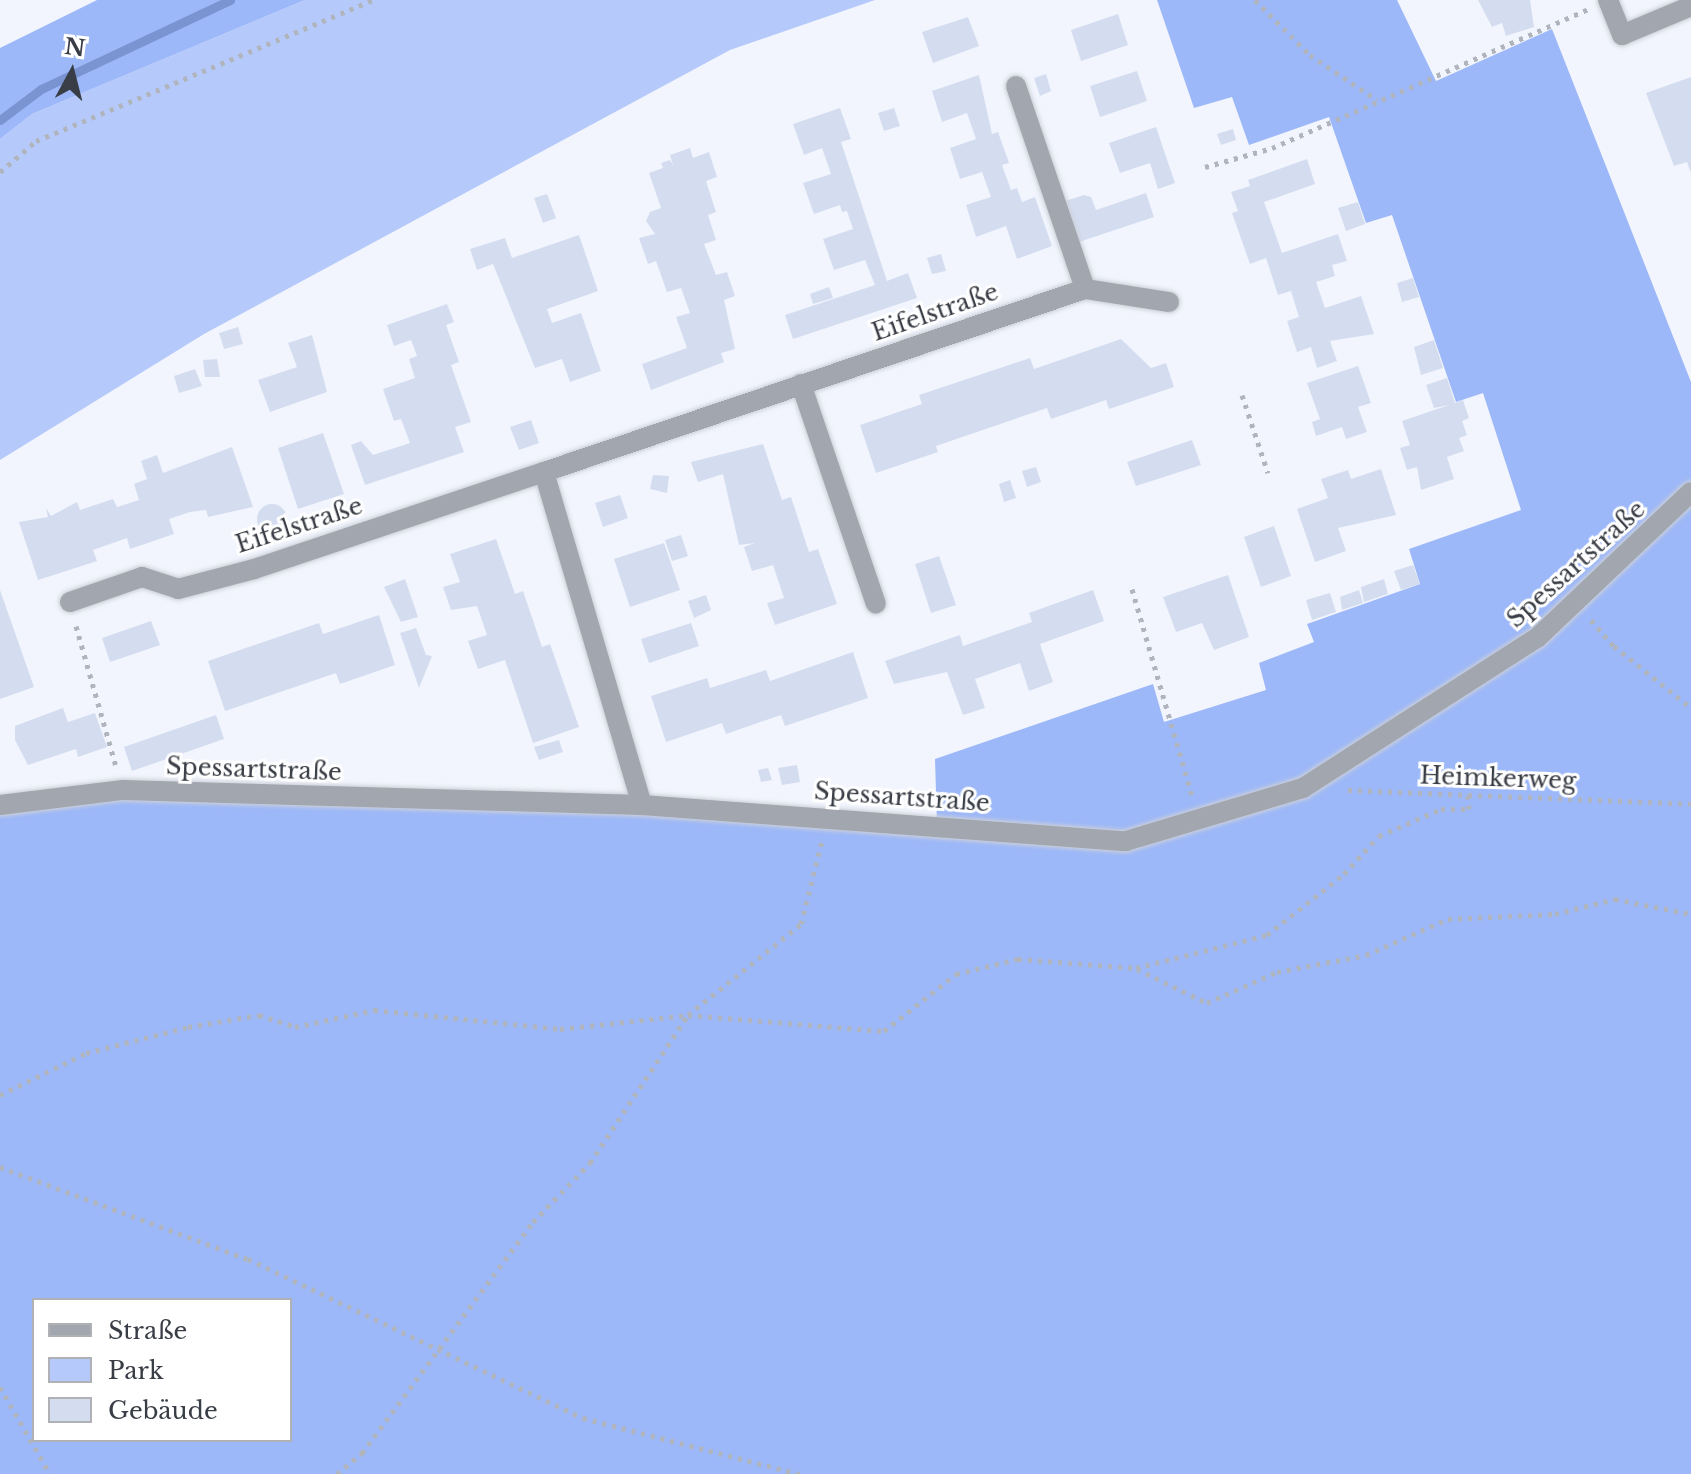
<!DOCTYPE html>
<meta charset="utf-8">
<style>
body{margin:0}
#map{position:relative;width:1691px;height:1474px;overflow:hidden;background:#f2f5fd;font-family:"Libre Baskerville",serif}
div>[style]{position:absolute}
.green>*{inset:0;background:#b5cafb}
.forest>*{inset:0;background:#9db8f8}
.stream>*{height:9px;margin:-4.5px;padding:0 4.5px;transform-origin:4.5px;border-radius:4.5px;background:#7a94d1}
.building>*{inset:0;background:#d4ddf0}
.round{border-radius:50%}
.path>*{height:5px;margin-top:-2.5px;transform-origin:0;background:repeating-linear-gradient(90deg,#b0b4bc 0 4px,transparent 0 10px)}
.roads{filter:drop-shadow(0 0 2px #cdd0d8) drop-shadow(0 0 2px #cdd0d8)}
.minor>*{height:20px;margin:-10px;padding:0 10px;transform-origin:10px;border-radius:10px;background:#a2a6ae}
span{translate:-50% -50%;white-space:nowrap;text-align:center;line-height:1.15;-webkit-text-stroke:6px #fff;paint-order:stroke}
.street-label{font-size:24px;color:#393d45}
.legend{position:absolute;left:32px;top:1298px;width:260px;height:144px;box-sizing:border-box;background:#fff;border:2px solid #b0b1b5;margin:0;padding:10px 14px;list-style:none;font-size:24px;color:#393d45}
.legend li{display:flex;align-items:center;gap:16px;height:40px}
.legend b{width:40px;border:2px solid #b0b1b5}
.north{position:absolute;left:32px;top:32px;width:80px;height:80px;-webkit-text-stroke:6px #fff;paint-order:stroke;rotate:7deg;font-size:22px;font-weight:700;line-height:32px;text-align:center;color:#393d45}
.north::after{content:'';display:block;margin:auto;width:28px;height:36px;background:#393d45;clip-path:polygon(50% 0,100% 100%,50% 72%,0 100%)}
</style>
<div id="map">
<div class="green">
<i style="clip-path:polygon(305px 0,875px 0,730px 50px,204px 334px,0 460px,0 139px,32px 114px)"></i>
</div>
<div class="forest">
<i style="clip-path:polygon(97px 0,305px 0,32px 114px,0 139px,0 48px)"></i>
<i style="clip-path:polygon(evenodd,1157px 0,1397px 0,1436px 81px,1552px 29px,1691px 382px,1691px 1474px,0 1474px,0 805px,123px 790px,937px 825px,935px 759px,1153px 684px,1164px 722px,1266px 690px,1259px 663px,1314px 642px,1307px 624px,1420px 584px,1409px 549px,1521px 510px,1483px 393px,1456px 402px,1392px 215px,1366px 223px,1329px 117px,1249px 145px,1232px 97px,1194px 108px,1157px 0,34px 1300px,290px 1300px,290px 1440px,34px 1440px,34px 1300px)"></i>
</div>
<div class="stream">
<i style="left:0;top:120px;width:51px;rotate:-37.1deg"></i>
<i style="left:41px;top:89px;width:209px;rotate:-25.2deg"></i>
</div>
<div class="building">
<i style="clip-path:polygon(1478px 0,1530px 0,1534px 27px,1506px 36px,1502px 23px,1492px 27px)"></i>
<i style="clip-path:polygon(1118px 14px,1128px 45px,1081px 61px,1071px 30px)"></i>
<i style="clip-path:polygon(968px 17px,979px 46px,933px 63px,922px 32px)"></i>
<i style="clip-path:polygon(1137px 71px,1147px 101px,1100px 117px,1090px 86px)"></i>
<i style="clip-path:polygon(1046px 74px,1051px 91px,1040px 96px,1034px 78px)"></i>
<i style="clip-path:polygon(979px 75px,992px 134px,998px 132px,1009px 163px,1002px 165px,1011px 190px,1017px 188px,1022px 202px,1035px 197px,1052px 246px,1017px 259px,1006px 226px,976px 237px,966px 205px,991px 197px,982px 172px,960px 179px,950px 148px,976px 139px,967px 113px,942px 122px,932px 91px)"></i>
<i style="clip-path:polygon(1691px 77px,1691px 171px,1690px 171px,1687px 162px,1674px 166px,1646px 93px)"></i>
<i style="clip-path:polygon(840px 108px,851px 139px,841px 142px,887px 281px,908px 273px,917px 298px,793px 339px,785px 315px,875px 285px,865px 260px,834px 270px,823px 239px,853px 229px,847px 211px,842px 212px,840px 205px,814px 214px,803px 183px,831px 174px,822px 148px,804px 155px,793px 124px)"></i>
<i style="clip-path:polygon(894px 108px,900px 126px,884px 131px,878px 113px)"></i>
<i style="clip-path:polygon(1156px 127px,1175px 183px,1158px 189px,1150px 163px,1120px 173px,1109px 143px)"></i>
<i style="clip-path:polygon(1233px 129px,1236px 140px,1221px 145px,1217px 134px)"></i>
<i style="clip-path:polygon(690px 148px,693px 158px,709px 152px,717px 177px,706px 181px,716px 212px,708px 215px,716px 240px,704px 244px,716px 275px,727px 272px,735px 296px,724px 300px,735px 349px,721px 353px,724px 362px,651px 390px,642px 364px,687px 348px,676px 317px,690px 313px,681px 288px,667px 292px,656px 261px,648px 264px,639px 238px,655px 234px,646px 221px,650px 212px,661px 208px,649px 173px,663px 168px,661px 163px,670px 160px,673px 165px,670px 155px)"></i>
<i style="clip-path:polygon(1307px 159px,1315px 184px,1264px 202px,1282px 253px,1338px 234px,1347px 261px,1332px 265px,1335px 276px,1316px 282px,1325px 308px,1361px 296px,1374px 334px,1330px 341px,1337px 361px,1317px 368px,1311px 347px,1297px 352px,1287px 321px,1299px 317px,1291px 291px,1278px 295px,1266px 258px,1250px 264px,1232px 213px,1238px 211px,1231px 192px,1250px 186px,1248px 180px)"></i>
<i style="clip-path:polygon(1146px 193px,1154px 217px,1079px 242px,1065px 201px,1084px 195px,1091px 197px,1096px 210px)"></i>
<i style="clip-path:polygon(547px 194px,556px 218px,543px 223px,534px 198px)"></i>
<i style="clip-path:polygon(1358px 202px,1365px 224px,1346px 231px,1338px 208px)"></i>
<i style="clip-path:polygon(579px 235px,598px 291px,547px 309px,552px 323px,581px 313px,601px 371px,570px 382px,562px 359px,535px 368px,493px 264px,477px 270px,470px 249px,505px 238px,512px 258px)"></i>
<i style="clip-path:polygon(941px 254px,946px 271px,932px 274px,927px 258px)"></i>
<i style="clip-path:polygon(1413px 278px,1419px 297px,1402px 302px,1397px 283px)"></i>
<i style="clip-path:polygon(829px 287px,833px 298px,813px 304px,810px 294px)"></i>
<i style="clip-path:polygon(447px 304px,454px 322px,446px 325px,459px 362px,451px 365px,471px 422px,455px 427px,464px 452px,365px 485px,351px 445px,361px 441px,373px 455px,410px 443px,401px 419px,394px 421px,383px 389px,415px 378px,409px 359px,417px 356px,411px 340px,394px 346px,387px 325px)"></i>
<i style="clip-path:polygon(238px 327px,243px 344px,224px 349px,219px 333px)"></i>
<i style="clip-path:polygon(312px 335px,327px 392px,270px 412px,258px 380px,297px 367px,288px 343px)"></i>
<i style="clip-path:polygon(1121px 339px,1151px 368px,1166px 363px,1174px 387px,1109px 409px,1106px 400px,1051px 419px,1047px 408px,936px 446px,938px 452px,876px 473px,860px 425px,922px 404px,919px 395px,1030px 358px,1034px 369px)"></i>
<i style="clip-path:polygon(1434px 340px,1443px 368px,1421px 375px,1414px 347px)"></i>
<i style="clip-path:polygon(217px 359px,220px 377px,205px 377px,203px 360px)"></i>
<i style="clip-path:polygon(1358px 366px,1371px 403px,1358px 407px,1367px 432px,1346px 439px,1342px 427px,1316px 436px,1312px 422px,1320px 419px,1307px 383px)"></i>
<i style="clip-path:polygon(195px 369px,202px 386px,179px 393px,174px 376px)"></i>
<i style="clip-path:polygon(1447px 378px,1455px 403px,1463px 400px,1469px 418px,1462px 421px,1467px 435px,1459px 438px,1464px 451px,1447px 457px,1454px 479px,1421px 490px,1417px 467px,1407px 470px,1400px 448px,1410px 445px,1402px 421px,1449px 405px,1434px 408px,1426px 385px)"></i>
<i style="clip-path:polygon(531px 420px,539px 443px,519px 450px,510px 427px)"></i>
<i style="clip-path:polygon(323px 433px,344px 494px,298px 509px,278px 448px)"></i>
<i style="clip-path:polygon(1192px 440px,1201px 465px,1136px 486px,1127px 462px)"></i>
<i style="clip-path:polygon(763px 444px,782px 500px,791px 497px,809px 552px,818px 549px,837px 604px,775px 625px,767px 603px,784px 598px,773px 565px,752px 571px,744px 547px,755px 543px,739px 545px,723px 474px,698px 482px,691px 462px)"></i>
<i style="clip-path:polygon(232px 447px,253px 507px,208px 517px,206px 510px,190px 512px,169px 519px,174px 534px,130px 549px,127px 538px,93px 550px,97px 561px,38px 580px,19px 522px,48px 517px,46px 508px,51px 516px,77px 502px,80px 510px,113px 499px,117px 507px,139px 500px,134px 484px,147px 479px,141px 461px,157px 455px,163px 473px)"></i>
<i style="clip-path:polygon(1036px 467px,1041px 482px,1027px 487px,1022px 471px)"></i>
<i style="clip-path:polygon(1381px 469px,1396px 515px,1338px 528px,1346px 551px,1315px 562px,1297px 509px,1328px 498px,1321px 479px,1348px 470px,1351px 479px)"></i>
<i style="clip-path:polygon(653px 475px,669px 476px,667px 493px,650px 489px)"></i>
<i style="clip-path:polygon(1010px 480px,1016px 498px,1004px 502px,999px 484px)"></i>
<i style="clip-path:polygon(620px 495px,628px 518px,603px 527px,595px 503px)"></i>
<i class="round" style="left:257px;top:504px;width:30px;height:30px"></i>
<i style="clip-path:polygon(1274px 526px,1291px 576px,1261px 587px,1244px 537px)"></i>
<i style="clip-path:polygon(681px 535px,688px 556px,672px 561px,665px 540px)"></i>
<i style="clip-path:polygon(496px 539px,515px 594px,523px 591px,542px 647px,550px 644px,579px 727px,533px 743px,505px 660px,478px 669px,468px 641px,487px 635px,477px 606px,451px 610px,443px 587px,460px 582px,450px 554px)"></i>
<i style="clip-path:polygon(664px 543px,680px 590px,630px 607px,614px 559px)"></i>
<i style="clip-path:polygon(939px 556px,956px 605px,931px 613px,915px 564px)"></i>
<i style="clip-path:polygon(1413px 565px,1420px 584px,1401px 590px,1394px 571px)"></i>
<i style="clip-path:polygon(1228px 575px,1249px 637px,1214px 650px,1202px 623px,1176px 632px,1163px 597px)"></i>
<i style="clip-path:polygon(405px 579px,418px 617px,401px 622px,384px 587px)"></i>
<i style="clip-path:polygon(1384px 579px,1388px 594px,1364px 602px,1361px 587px)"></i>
<i style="clip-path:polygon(0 590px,34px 687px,0 699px)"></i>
<i style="clip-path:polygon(1093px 590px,1104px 621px,1040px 644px,1053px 682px,1029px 691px,1020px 663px,975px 679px,985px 708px,963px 715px,947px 672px,894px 684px,885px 661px,960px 635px,963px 646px,1032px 622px,1029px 613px)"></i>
<i style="clip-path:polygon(1359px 590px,1363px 603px,1342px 610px,1340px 597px)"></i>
<i style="clip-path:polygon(1330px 593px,1336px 612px,1312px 620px,1306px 600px)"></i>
<i style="clip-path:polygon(706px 595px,711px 610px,694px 618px,688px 601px)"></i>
<i style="clip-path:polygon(379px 615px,395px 665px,340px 684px,336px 673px,225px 711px,208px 661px,319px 623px,323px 634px)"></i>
<i style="clip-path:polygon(151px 621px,160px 645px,110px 662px,102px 638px)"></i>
<i style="clip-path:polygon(691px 623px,699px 646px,649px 663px,641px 639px)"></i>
<i style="clip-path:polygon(416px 628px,426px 655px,432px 656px,419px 688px,400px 633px)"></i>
<i style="clip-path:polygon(853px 652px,868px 698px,785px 726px,781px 715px,726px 734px,722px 723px,666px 742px,651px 696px,707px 678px,710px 688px,766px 670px,770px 681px)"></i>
<i style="clip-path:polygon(63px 708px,68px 722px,95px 713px,107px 747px,78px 757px,76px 749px,28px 765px,15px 740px,15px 726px)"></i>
<i style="clip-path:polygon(216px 715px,224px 739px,132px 771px,124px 747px)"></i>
<i style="clip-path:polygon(559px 740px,563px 752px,539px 760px,534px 747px)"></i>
<i style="clip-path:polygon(797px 765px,800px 782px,782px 785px,778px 768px)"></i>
<i style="clip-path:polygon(768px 768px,772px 780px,761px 782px,758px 770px)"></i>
</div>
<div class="path">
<i style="left:1255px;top:0;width:78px;rotate:45deg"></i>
<i style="left:1310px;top:55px;width:81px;rotate:33.9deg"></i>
<i style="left:1205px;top:167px;width:70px;rotate:-15.8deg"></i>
<i style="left:1272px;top:148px;width:345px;rotate:-23.7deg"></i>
<i style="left:0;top:172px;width:48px;rotate:-40.7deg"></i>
<i style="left:36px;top:141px;width:365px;rotate:-22.7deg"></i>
<i style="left:1242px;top:395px;width:82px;rotate:71.6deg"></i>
<i style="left:1132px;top:589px;width:216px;rotate:73.8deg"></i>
<i style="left:1591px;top:620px;width:35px;rotate:49deg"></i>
<i style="left:1614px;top:646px;width:99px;rotate:38.8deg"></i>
<i style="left:76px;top:626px;width:146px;rotate:74.1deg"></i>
<i style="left:1348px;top:790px;width:343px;rotate:2.3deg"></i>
<i style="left:1137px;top:969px;width:78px;rotate:25.9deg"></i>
<i style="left:1207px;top:1003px;width:77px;rotate:-23.9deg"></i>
<i style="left:1277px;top:972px;width:91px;rotate:-10.8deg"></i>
<i style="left:1366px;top:955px;width:90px;rotate:-23.7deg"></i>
<i style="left:1448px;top:919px;width:107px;rotate:-2.7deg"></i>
<i style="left:1555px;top:914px;width:62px;rotate:-14deg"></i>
<i style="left:1615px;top:899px;width:77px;rotate:11.2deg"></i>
<i style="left:0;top:1095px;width:96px;rotate:-26deg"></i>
<i style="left:86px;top:1053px;width:105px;rotate:-14.3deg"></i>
<i style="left:188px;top:1027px;width:72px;rotate:-9.6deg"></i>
<i style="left:259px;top:1015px;width:38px;rotate:18deg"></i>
<i style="left:295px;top:1027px;width:81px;rotate:-12.1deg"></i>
<i style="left:374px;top:1010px;width:187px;rotate:5.8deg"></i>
<i style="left:560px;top:1029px;width:129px;rotate:-6.2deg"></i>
<i style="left:688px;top:1015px;width:145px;rotate:-38.8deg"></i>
<i style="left:801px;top:924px;width:86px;rotate:-75.8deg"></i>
<i style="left:0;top:1167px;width:265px;rotate:20.4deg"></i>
<i style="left:248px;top:1259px;width:371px;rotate:25.4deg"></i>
<i style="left:583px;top:1418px;width:224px;rotate:14.5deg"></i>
<i style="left:0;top:1387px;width:100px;rotate:60.1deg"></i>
<i style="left:337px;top:1474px;width:33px;rotate:-40deg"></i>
<i style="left:362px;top:1453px;width:287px;rotate:-53.5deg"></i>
<i style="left:533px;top:1222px;width:82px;rotate:-46deg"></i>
<i style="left:590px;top:1163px;width:178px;rotate:-56.5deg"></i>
<i style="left:688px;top:1015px;width:197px;rotate:4.7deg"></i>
<i style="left:884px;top:1031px;width:92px;rotate:-38.4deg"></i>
<i style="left:956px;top:974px;width:64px;rotate:-13.6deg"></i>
<i style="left:1018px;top:959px;width:118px;rotate:4.4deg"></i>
<i style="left:1136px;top:968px;width:135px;rotate:-14.1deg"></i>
<i style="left:1267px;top:935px;width:98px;rotate:-38.4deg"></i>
<i style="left:1344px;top:874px;width:52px;rotate:-47.4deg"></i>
<i style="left:1379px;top:836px;width:68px;rotate:-23.5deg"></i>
<i style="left:1441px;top:809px;width:28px"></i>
<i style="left:1469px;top:809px;width:14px;rotate:-94deg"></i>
</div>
<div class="roads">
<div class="minor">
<i style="left:1608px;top:0;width:38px;rotate:68deg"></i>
<i style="left:1622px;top:35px;width:75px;rotate:-22.8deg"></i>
<i style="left:1016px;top:86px;width:214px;rotate:71.2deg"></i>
<i style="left:801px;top:384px;width:232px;rotate:71.2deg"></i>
<i style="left:70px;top:602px;width:76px;rotate:-19.1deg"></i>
<i style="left:142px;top:577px;width:38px;rotate:18deg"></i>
<i style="left:178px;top:589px;width:79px;rotate:-14.7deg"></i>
<i style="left:254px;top:569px;width:306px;rotate:-18.5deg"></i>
<i style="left:0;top:805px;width:124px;rotate:-7deg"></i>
<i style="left:123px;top:790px;width:519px;rotate:1.66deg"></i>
<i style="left:642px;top:805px;width:485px;rotate:4.3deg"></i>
<i style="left:1126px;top:841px;width:185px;rotate:-16.7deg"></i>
<i style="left:1303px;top:788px;width:278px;rotate:-32.7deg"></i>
<i style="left:1537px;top:638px;width:212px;rotate:-43.5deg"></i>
<i style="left:642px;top:805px;width:347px;rotate:-106.4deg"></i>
<i style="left:544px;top:472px;width:571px;rotate:-18.69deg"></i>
<i style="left:1085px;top:289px;width:85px;rotate:8.8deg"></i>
</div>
</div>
<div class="street-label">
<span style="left:935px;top:312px;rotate:-19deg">Eifelstraße</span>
<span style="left:299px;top:525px;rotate:-18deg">Eifelstraße</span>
<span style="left:1576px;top:564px;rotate:-42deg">Spessartstraße</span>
<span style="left:254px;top:769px;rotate:2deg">Spessartstraße</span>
<span style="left:1498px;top:778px;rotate:2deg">Heimkerweg</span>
<span style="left:902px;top:797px;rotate:4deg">Spessartstraße</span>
</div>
<ul class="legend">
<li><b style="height:10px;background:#a2a6ae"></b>Straße</li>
<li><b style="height:22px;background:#b5cafb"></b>Park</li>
<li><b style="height:22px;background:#d4ddf0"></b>Gebäude</li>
</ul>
<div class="north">N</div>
</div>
